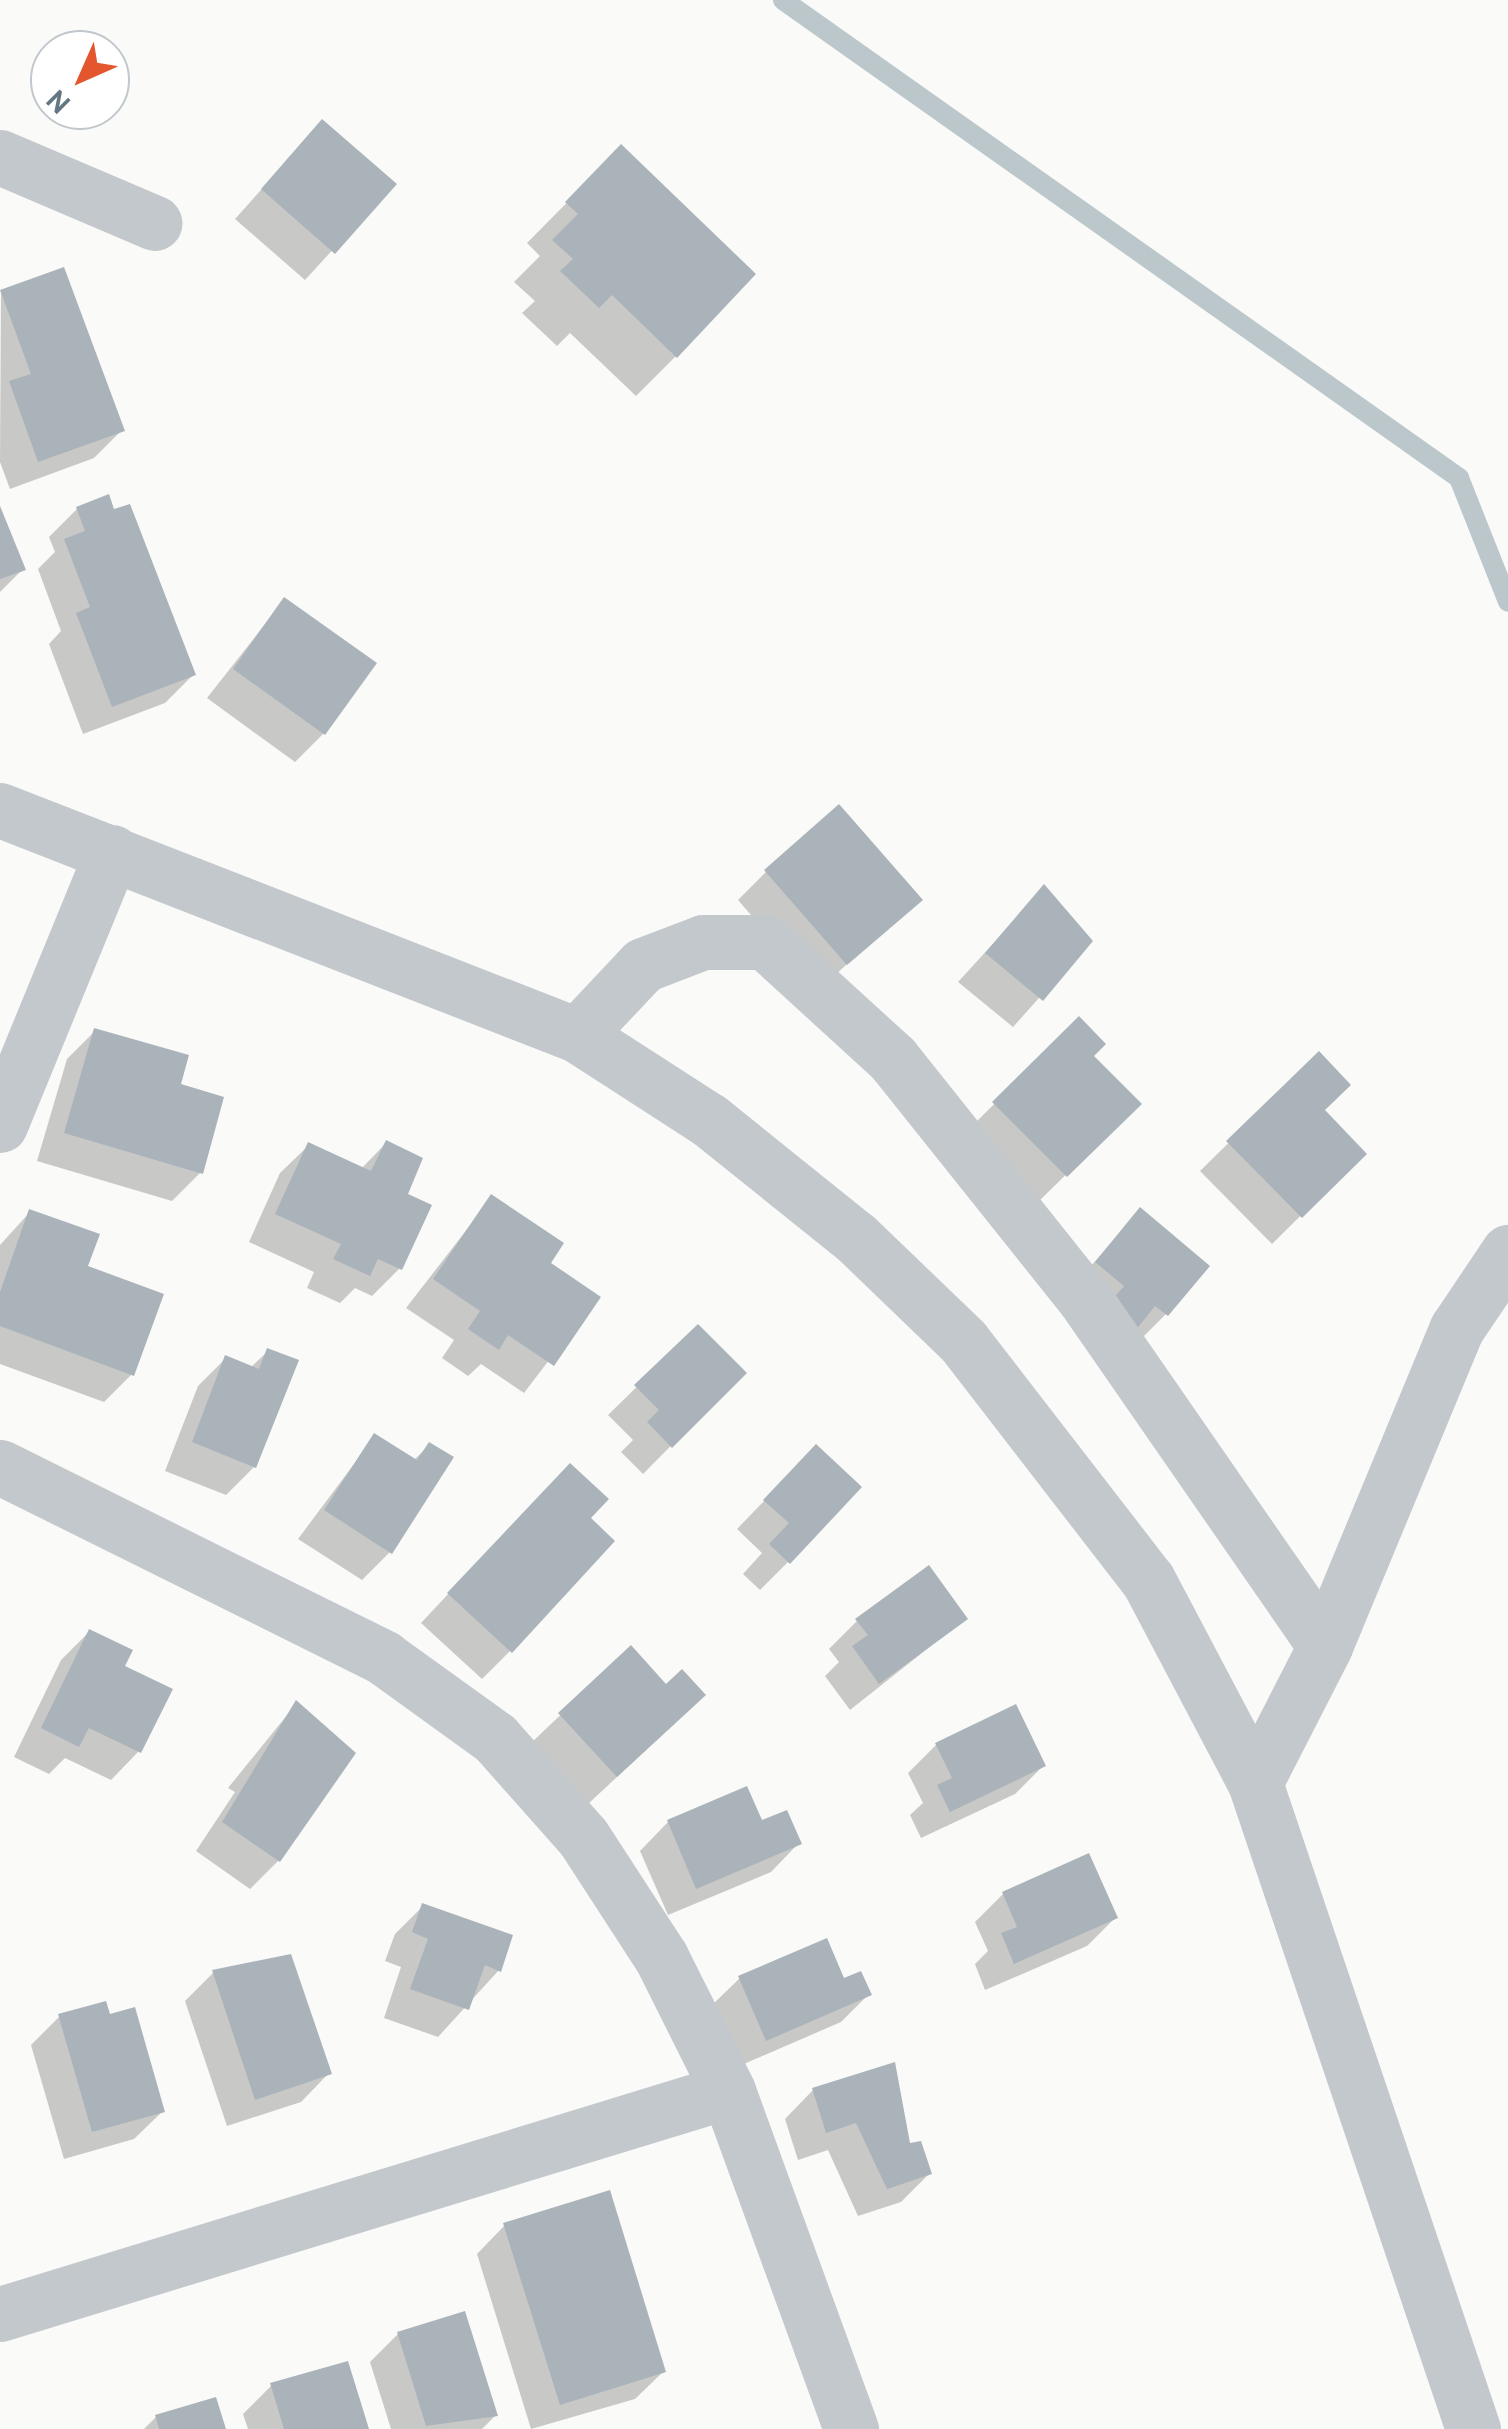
<!DOCTYPE html>
<style>
body{margin:0}
#map{position:relative;width:1508px;height:2429px;overflow:hidden;background:#fafaf8;font-family:Overpass,sans-serif}
div>[style]{position:absolute}
.shadow>*{inset:0;background:#0003}
.stream>*{height:20px;margin:-10px;padding:0 10px;transform-origin:10px;border-radius:10px;background:#bbc7cb}
.building>*{inset:0;background:#aab3b9}
.minor>*{height:55px;margin:-27.5px;padding:0 27.5px;transform-origin:27.5px;border-radius:27.5px;background:#c3c8cc}
span{translate:-50% -50%;white-space:nowrap;text-align:center;line-height:1.15;-webkit-text-stroke:10px #fff;paint-order:stroke}
.north{position:absolute;left:30px;top:30px;width:100px;height:100px;box-sizing:border-box;background:#fff;border:2px solid #c1c8cd;border-radius:50%;rotate:225deg;font-size:28px;font-weight:700;line-height:40px;text-align:center;color:#657683}
.north::after{content:'';display:block;margin:auto;width:35px;height:45px;background:#e4572e;clip-path:polygon(50% 0,100% 100%,50% 72%,0 100%)}
</style>
<div id="map">
<div class="shadow">
<i style="clip-path:polygon(322px 122px,393px 184px,305px 280px,235px 219px)"></i>
<i style="clip-path:polygon(621px 148px,676px 356px,636px 396px,570px 333px,557px 346px,522px 313px,535px 301px,514px 282px,540px 256px,527px 243px)"></i>
<i style="clip-path:polygon(1px 292px,122px 430px,94px 458px,10px 489px,0 462px)"></i>
<i style="clip-path:polygon(77px 509px,193px 675px,165px 703px,83px 734px,49px 644px,61px 631px,38px 569px,55px 552px,49px 537px)"></i>
<i style="clip-path:polygon(0 512px,23px 569px,0 592px)"></i>
<i style="clip-path:polygon(284px 600px,324px 733px,295px 762px,207px 698px)"></i>
<i style="clip-path:polygon(766px 872px,920px 899px,817px 991px,738px 900px)"></i>
<i style="clip-path:polygon(1044px 888px,1090px 941px,1013px 1027px,958px 982px)"></i>
<i style="clip-path:polygon(1079px 1020px,1091px 1056px,1138px 1104px,1037px 1203px,966px 1132px)"></i>
<i style="clip-path:polygon(95px 1031px,178px 1086px,201px 1172px,172px 1201px,37px 1161px,67px 1059px)"></i>
<i style="clip-path:polygon(1319px 1054px,1322px 1111px,1363px 1154px,1272px 1244px,1200px 1171px)"></i>
<i style="clip-path:polygon(386px 1143px,405px 1196px,400px 1268px,372px 1296px,355px 1288px,340px 1303px,307px 1288px,314px 1272px,249px 1242px,280px 1173px,309px 1145px,361px 1169px)"></i>
<i style="clip-path:polygon(492px 1197px,547px 1263px,597px 1297px,524px 1393px,481px 1364px,468px 1376px,442px 1358px,454px 1340px,406px 1308px)"></i>
<i style="clip-path:polygon(1140px 1210px,1166px 1314px,1138px 1342px,1069px 1291px)"></i>
<i style="clip-path:polygon(30px 1212px,132px 1374px,104px 1402px,0 1364px,0 1245px)"></i>
<i style="clip-path:polygon(698px 1327px,743px 1373px,643px 1474px,621px 1452px,633px 1440px,608px 1415px)"></i>
<i style="clip-path:polygon(268px 1351px,254px 1467px,226px 1495px,165px 1471px,198px 1386px,226px 1358px,250px 1368px)"></i>
<i style="clip-path:polygon(375px 1436px,414px 1460px,429px 1445px,390px 1552px,362px 1580px,298px 1539px)"></i>
<i style="clip-path:polygon(816px 1447px,788px 1562px,760px 1590px,743px 1574px,762px 1553px,737px 1529px)"></i>
<i style="clip-path:polygon(542px 1494px,510px 1651px,482px 1679px,421px 1623px)"></i>
<i style="clip-path:polygon(965px 1619px,850px 1710px,825px 1676px,839px 1662px,829px 1649px,857px 1621px)"></i>
<i style="clip-path:polygon(89px 1632px,122px 1667px,139px 1751px,111px 1780px,65px 1758px,49px 1774px,14px 1757px,61px 1660px)"></i>
<i style="clip-path:polygon(630px 1649px,675px 1723px,588px 1804px,531px 1743px)"></i>
<i style="clip-path:polygon(296px 1704px,278px 1861px,250px 1889px,196px 1851px,235px 1792px,228px 1788px)"></i>
<i style="clip-path:polygon(936px 1745px,1043px 1766px,1015px 1794px,921px 1838px,910px 1815px,923px 1803px,908px 1773px)"></i>
<i style="clip-path:polygon(668px 1822px,761px 1823px,799px 1843px,771px 1872px,668px 1915px,640px 1851px)"></i>
<i style="clip-path:polygon(1003px 1894px,1116px 1917px,1087px 1946px,985px 1990px,975px 1964px,988px 1951px,975px 1922px)"></i>
<i style="clip-path:polygon(423px 1906px,499px 1970px,438px 2037px,384px 2018px,401px 1967px,385px 1961px,395px 1934px)"></i>
<i style="clip-path:polygon(213px 1973px,329px 2073px,301px 2102px,227px 2126px,185px 2001px)"></i>
<i style="clip-path:polygon(740px 1978px,843px 1981px,869px 1994px,841px 2022px,737px 2067px,711px 2006px)"></i>
<i style="clip-path:polygon(60px 2016px,109px 2018px,163px 2111px,134px 2139px,64px 2159px,31px 2045px)"></i>
<i style="clip-path:polygon(813px 2090px,908px 2146px,929px 2174px,901px 2202px,858px 2216px,828px 2150px,798px 2160px,785px 2119px)"></i>
<i style="clip-path:polygon(505px 2225px,664px 2371px,635px 2399px,531px 2429px,477px 2254px)"></i>
<i style="clip-path:polygon(398px 2334px,495px 2416px,482px 2429px,391px 2429px,370px 2362px)"></i>
<i style="clip-path:polygon(272px 2385px,366px 2429px,248px 2429px,243px 2414px)"></i>
<i style="clip-path:polygon(156px 2417px,223px 2429px,144px 2429px)"></i>
</div>
<div class="stream">
<i style="left:783px;top:0;width:828px;rotate:35.26deg"></i>
<i style="left:1459px;top:478px;width:133px;rotate:68.4deg"></i>
</div>
<div class="building">
<i style="clip-path:polygon(322px 119px,397px 184px,335px 254px,261px 189px)"></i>
<i style="clip-path:polygon(621px 144px,756px 274px,677px 358px,612px 295px,599px 308px,560px 271px,573px 259px,552px 240px,578px 214px,565px 202px)"></i>
<i style="clip-path:polygon(64px 267px,125px 431px,38px 462px,9px 381px,31px 374px,0 290px)"></i>
<i style="clip-path:polygon(109px 494px,114px 509px,130px 504px,196px 675px,112px 707px,76px 613px,90px 607px,64px 539px,85px 531px,76px 507px)"></i>
<i style="clip-path:polygon(0 506px,26px 570px,0 579px)"></i>
<i style="clip-path:polygon(284px 597px,377px 663px,325px 735px,233px 669px)"></i>
<i style="clip-path:polygon(839px 804px,923px 900px,847px 965px,764px 870px)"></i>
<i style="clip-path:polygon(1044px 884px,1093px 941px,1043px 1001px,985px 953px)"></i>
<i style="clip-path:polygon(1079px 1016px,1106px 1044px,1094px 1056px,1142px 1104px,1067px 1177px,992px 1102px)"></i>
<i style="clip-path:polygon(94px 1028px,189px 1055px,181px 1084px,224px 1097px,203px 1174px,64px 1133px)"></i>
<i style="clip-path:polygon(1319px 1051px,1351px 1085px,1325px 1110px,1367px 1154px,1302px 1218px,1226px 1141px)"></i>
<i style="clip-path:polygon(386px 1140px,423px 1158px,408px 1194px,432px 1205px,402px 1270px,378px 1259px,370px 1276px,333px 1259px,341px 1244px,275px 1214px,308px 1142px,371px 1171px)"></i>
<i style="clip-path:polygon(491px 1194px,564px 1243px,551px 1263px,601px 1297px,554px 1366px,508px 1335px,499px 1350px,468px 1329px,480px 1311px,433px 1279px)"></i>
<i style="clip-path:polygon(1140px 1207px,1210px 1266px,1168px 1316px,1155px 1306px,1135px 1331px,1106px 1307px,1124px 1286px,1095px 1262px)"></i>
<i style="clip-path:polygon(29px 1209px,100px 1234px,88px 1266px,164px 1294px,134px 1376px,0 1326px,0 1292px)"></i>
<i style="clip-path:polygon(698px 1324px,747px 1373px,672px 1448px,647px 1422px,659px 1410px,634px 1385px)"></i>
<i style="clip-path:polygon(267px 1348px,299px 1360px,256px 1468px,192px 1442px,225px 1355px,259px 1369px)"></i>
<i style="clip-path:polygon(374px 1433px,417px 1460px,429px 1442px,454px 1457px,392px 1554px,324px 1510px)"></i>
<i style="clip-path:polygon(816px 1444px,862px 1487px,790px 1564px,769px 1544px,789px 1523px,763px 1500px)"></i>
<i style="clip-path:polygon(570px 1463px,609px 1499px,591px 1518px,615px 1541px,512px 1653px,447px 1593px)"></i>
<i style="clip-path:polygon(929px 1565px,968px 1619px,879px 1684px,852px 1646px,868px 1635px,855px 1619px)"></i>
<i style="clip-path:polygon(89px 1629px,133px 1650px,125px 1666px,173px 1689px,141px 1753px,89px 1728px,79px 1747px,41px 1728px)"></i>
<i style="clip-path:polygon(631px 1645px,666px 1684px,682px 1669px,706px 1695px,617px 1777px,558px 1713px)"></i>
<i style="clip-path:polygon(296px 1700px,356px 1753px,280px 1862px,222px 1822px)"></i>
<i style="clip-path:polygon(1016px 1704px,1046px 1766px,950px 1812px,937px 1785px,952px 1778px,935px 1743px)"></i>
<i style="clip-path:polygon(747px 1786px,762px 1820px,787px 1810px,802px 1844px,696px 1889px,667px 1820px)"></i>
<i style="clip-path:polygon(1089px 1853px,1118px 1918px,1014px 1964px,1001px 1933px,1017px 1927px,1002px 1892px)"></i>
<i style="clip-path:polygon(422px 1903px,513px 1935px,501px 1972px,485px 1965px,469px 2010px,410px 1989px,428px 1939px,412px 1932px)"></i>
<i style="clip-path:polygon(827px 1938px,844px 1978px,861px 1971px,872px 1995px,766px 2041px,738px 1976px)"></i>
<i style="clip-path:polygon(291px 1954px,332px 2074px,255px 2100px,212px 1970px)"></i>
<i style="clip-path:polygon(106px 2001px,110px 2014px,135px 2007px,165px 2112px,92px 2132px,58px 2014px)"></i>
<i style="clip-path:polygon(895px 2062px,910px 2143px,921px 2141px,932px 2174px,887px 2189px,856px 2123px,826px 2133px,812px 2088px)"></i>
<i style="clip-path:polygon(610px 2190px,666px 2372px,560px 2405px,503px 2223px)"></i>
<i style="clip-path:polygon(465px 2311px,498px 2416px,426px 2426px,397px 2332px)"></i>
<i style="clip-path:polygon(348px 2361px,369px 2429px,284px 2429px,270px 2383px)"></i>
<i style="clip-path:polygon(216px 2397px,226px 2429px,159px 2429px,155px 2415px)"></i>
</div>
<div class="minor">
<i style="left:0;top:157px;width:168px;rotate:23.1deg"></i>
<i style="left:0;top:810px;width:619px;rotate:21.3deg"></i>
<i style="left:577px;top:1035px;width:157px;rotate:32.8deg"></i>
<i style="left:709px;top:1120px;width:189px;rotate:38.8deg"></i>
<i style="left:856px;top:1238px;width:149px;rotate:43.9deg"></i>
<i style="left:963px;top:1341px;width:302px;rotate:52.3deg"></i>
<i style="left:1148px;top:1580px;width:229px;rotate:62.2deg"></i>
<i style="left:1255px;top:1783px;width:682px;rotate:71.35deg"></i>
<i style="left:577px;top:1035px;width:96px;rotate:-46.7deg"></i>
<i style="left:643px;top:965px;width:64px;rotate:-21deg"></i>
<i style="left:703px;top:942px;width:62px"></i>
<i style="left:765px;top:942px;width:173px;rotate:42.4deg"></i>
<i style="left:893px;top:1059px;width:306px;rotate:51.4deg"></i>
<i style="left:1084px;top:1298px;width:423px;rotate:55.3deg"></i>
<i style="left:0;top:1125px;width:295px;rotate:-67.7deg"></i>
<i style="left:0;top:1467px;width:429px;rotate:26.4deg"></i>
<i style="left:384px;top:1658px;width:137px;rotate:35.8deg"></i>
<i style="left:495px;top:1738px;width:132px;rotate:48.4deg"></i>
<i style="left:583px;top:1837px;width:143px;rotate:57deg"></i>
<i style="left:661px;top:1957px;width:150px;rotate:63.4deg"></i>
<i style="left:728px;top:2091px;width:360px;rotate:70deg"></i>
<i style="left:1255px;top:1783px;width:154px;rotate:-62.9deg"></i>
<i style="left:1325px;top:1646px;width:344px;rotate:-67.5deg"></i>
<i style="left:1457px;top:1328px;width:92px;rotate:-56.1deg"></i>
<i style="left:0;top:2314px;width:761px;rotate:-17.03deg"></i>
</div>
<div class="north">N</div>
</div>
